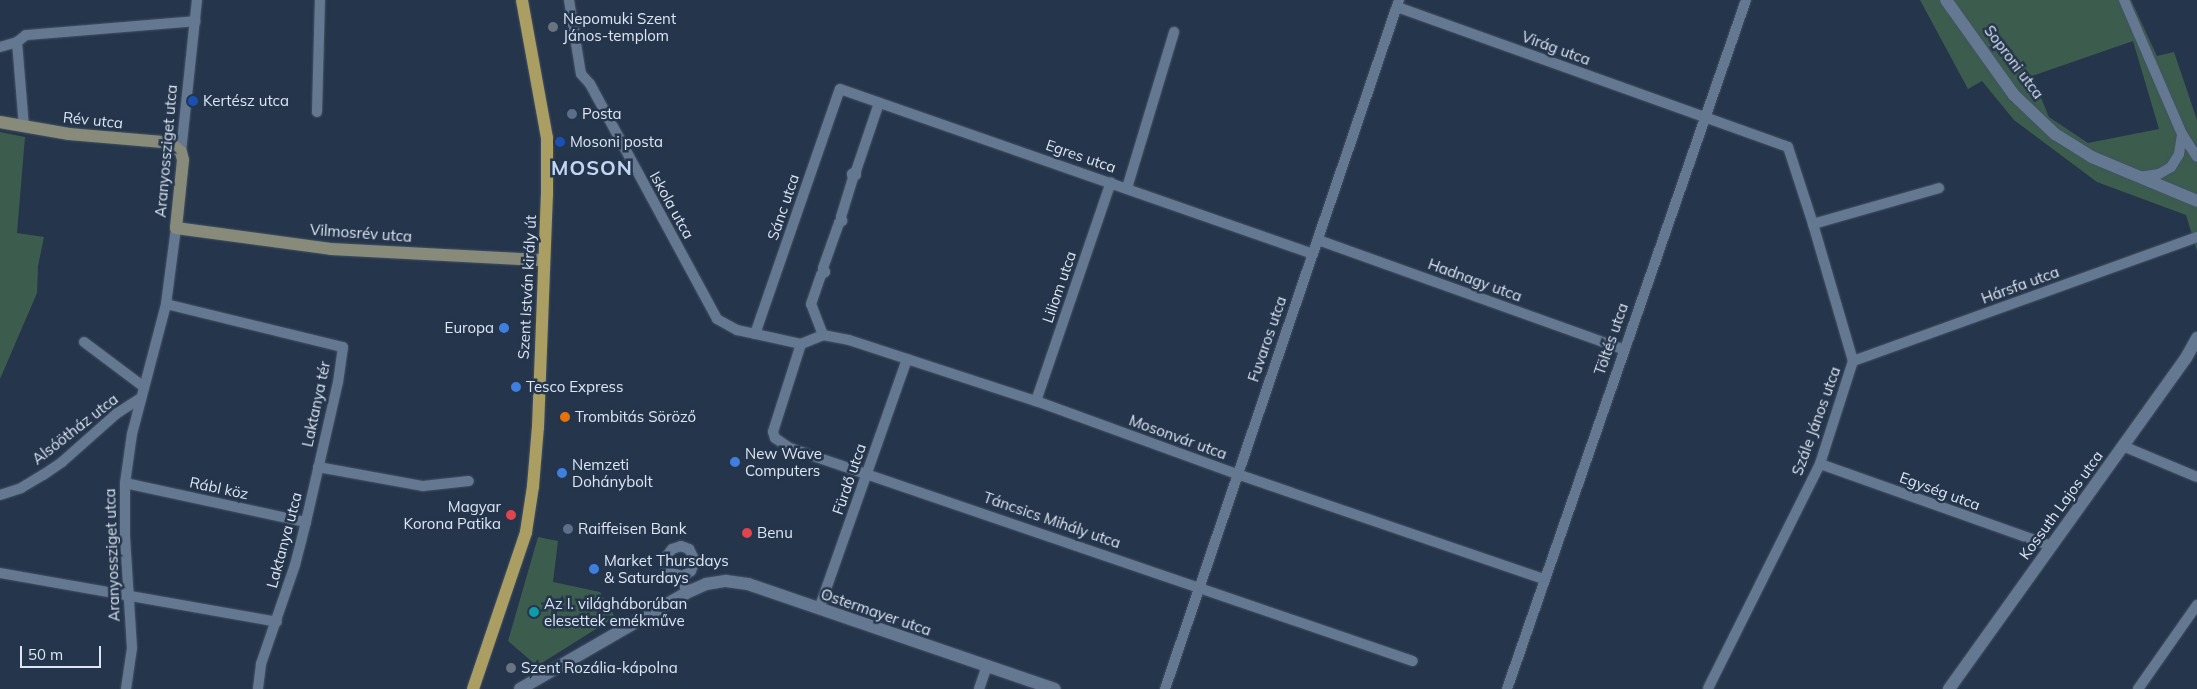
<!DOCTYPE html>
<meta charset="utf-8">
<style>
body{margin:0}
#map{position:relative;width:2197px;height:689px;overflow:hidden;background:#25354b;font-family:Mulish,sans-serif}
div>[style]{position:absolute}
.green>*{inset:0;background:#3c5d4e}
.roads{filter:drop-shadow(0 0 1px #435163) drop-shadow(0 0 1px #435163)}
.minor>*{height:10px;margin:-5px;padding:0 5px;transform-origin:5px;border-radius:5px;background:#657891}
.tertiary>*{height:12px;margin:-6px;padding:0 6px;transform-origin:6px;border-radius:6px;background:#657891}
.secondary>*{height:12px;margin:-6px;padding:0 6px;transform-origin:6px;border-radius:6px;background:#888b7a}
.primary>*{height:12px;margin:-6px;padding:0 6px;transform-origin:6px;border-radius:6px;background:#ab9e63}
.dots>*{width:14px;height:14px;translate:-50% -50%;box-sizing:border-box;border:2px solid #25354b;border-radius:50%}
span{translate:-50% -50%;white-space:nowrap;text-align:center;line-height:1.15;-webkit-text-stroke:5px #25354b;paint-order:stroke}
.poi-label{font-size:15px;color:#dce6f5}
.left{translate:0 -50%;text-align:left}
.right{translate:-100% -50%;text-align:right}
.street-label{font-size:15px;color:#dce6f5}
.district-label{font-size:20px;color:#c1d6f2;font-weight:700;letter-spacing:1px}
.scale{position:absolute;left:20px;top:646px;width:81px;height:22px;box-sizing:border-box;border:2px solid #dce6f5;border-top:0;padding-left:6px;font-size:15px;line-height:18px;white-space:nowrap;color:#dce6f5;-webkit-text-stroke:4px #25354b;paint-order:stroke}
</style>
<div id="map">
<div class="green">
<i style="clip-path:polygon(evenodd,1920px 0,2131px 0,2157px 56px,2174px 52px,2197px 120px,2197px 251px,2186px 215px,2097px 182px,2014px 120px,1982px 81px,1968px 89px,1920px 0,2133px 41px,2159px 129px,2088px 143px,2049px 117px,2032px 76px,2133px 41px)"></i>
<i style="clip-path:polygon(0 132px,25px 137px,17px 233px,44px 237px,38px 266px,37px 293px,0 379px)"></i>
<i style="clip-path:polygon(538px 537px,558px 541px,553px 582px,600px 592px,615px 617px,537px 666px,508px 641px)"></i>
</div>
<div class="roads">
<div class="minor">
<i style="left:569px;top:0;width:75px;rotate:80.8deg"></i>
<i style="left:581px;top:74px;width:13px;rotate:48deg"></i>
<i style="left:590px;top:84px;width:267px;rotate:61.6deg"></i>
<i style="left:717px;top:319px;width:23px;rotate:29deg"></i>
<i style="left:737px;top:330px;width:66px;rotate:12.3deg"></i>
<i style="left:2124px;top:0;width:146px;rotate:66.6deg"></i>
<i style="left:2182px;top:134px;width:27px;rotate:57deg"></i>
<i style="left:1397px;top:7px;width:415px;rotate:19.7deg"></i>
<i style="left:1788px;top:147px;width:81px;rotate:72deg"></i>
<i style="left:1813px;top:224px;width:143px;rotate:73.7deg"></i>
<i style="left:1853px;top:361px;width:108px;rotate:107.8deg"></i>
<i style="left:1820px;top:464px;width:251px;rotate:116.5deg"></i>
<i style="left:17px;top:42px;width:85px;rotate:85.3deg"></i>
<i style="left:0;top:47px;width:18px;rotate:-16deg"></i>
<i style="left:17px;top:42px;width:11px;rotate:-38deg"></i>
<i style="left:26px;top:35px;width:170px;rotate:-4.7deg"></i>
<i style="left:317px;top:112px;width:112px;rotate:-88.5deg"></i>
<i style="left:181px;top:152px;width:153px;rotate:-84deg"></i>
<i style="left:856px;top:175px;width:4px;rotate:-90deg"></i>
<i style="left:856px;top:171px;width:72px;rotate:-71.3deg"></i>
<i style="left:2139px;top:177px;width:20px;rotate:-9deg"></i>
<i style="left:2159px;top:174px;width:14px;rotate:-30deg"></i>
<i style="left:2171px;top:167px;width:15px;rotate:-58deg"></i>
<i style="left:2179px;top:154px;width:20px;rotate:-81deg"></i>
<i style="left:1127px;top:188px;width:163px;rotate:-73.2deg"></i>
<i style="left:1813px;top:224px;width:131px;rotate:-15.9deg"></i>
<i style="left:1318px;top:240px;width:324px;rotate:19.7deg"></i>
<i style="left:166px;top:304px;width:182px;rotate:13.7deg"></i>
<i style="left:343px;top:347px;width:35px;rotate:98deg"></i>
<i style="left:338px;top:382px;width:144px;rotate:102.9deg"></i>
<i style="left:306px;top:522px;width:44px;rotate:104.3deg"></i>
<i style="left:295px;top:565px;width:105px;rotate:109deg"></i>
<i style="left:261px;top:664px;width:25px;rotate:97deg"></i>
<i style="left:755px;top:334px;width:259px;rotate:-70.9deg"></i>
<i style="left:840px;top:89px;width:501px;rotate:19.23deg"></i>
<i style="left:823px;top:335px;width:33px;rotate:-111deg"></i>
<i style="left:811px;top:304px;width:31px;rotate:-71deg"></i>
<i style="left:821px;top:275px;width:5px;rotate:-37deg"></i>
<i style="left:825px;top:272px;width:4px;rotate:-117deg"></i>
<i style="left:823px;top:268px;width:48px;rotate:-70.4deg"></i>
<i style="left:839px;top:223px;width:4px;rotate:-34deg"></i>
<i style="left:842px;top:221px;width:4px;rotate:-104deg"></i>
<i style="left:841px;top:217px;width:41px;rotate:-72.9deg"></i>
<i style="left:853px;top:178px;width:4px;rotate:-104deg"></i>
<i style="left:852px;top:174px;width:5px;rotate:-37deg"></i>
<i style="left:84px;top:342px;width:75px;rotate:36.9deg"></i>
<i style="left:801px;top:344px;width:24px;rotate:-22deg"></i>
<i style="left:823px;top:335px;width:26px;rotate:11deg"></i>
<i style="left:849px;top:340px;width:197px;rotate:18.1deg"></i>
<i style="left:1036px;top:401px;width:214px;rotate:20deg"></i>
<i style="left:1237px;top:474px;width:324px;rotate:18.9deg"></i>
<i style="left:801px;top:344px;width:92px;rotate:107.7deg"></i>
<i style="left:773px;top:432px;width:6px;rotate:72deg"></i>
<i style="left:775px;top:438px;width:18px;rotate:34deg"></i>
<i style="left:790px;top:448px;width:658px;rotate:18.88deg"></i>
<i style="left:1853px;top:361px;width:366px;rotate:-19.8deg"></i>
<i style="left:1036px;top:401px;width:231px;rotate:-71.1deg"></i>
<i style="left:2123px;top:446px;width:80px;rotate:22.7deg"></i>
<i style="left:1820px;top:464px;width:245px;rotate:19.5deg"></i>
<i style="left:318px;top:467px;width:107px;rotate:10.3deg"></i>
<i style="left:423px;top:486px;width:46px;rotate:-6.2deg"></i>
<i style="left:125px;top:483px;width:185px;rotate:12.2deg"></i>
<i style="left:0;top:495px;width:22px;rotate:-18deg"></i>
<i style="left:21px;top:488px;width:26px;rotate:-31deg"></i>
<i style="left:43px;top:475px;width:23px;rotate:-34deg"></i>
<i style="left:62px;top:462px;width:72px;rotate:-41.6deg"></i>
<i style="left:116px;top:414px;width:30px;rotate:-33deg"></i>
<i style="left:0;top:573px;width:281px;rotate:10deg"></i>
<i style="left:683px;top:576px;width:12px;rotate:-166deg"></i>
<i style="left:671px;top:573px;width:9px;rotate:-131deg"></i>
<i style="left:665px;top:566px;width:9px;rotate:-84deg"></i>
<i style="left:666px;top:557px;width:10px;rotate:-53deg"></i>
<i style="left:672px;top:549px;width:9px;rotate:-18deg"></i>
<i style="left:681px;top:546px;width:9px;rotate:21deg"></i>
<i style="left:689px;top:549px;width:13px;rotate:63deg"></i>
<i style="left:695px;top:561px;width:11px;rotate:112deg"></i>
<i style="left:691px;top:571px;width:9px;rotate:148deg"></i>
<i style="left:683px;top:576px;width:17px;rotate:80deg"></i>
<i style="left:819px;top:609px;width:265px;rotate:-70.6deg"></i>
<i style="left:126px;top:689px;width:41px;rotate:-81.7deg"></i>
<i style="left:132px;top:648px;width:112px;rotate:-93.6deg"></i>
<i style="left:125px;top:536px;width:53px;rotate:-90deg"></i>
<i style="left:125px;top:483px;width:49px;rotate:-81.9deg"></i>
<i style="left:132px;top:434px;width:134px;rotate:-75.3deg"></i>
<i style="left:166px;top:304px;width:77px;rotate:-82.5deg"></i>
<i style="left:979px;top:689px;width:24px;rotate:-71deg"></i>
<i style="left:1165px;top:689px;width:728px;rotate:-71.24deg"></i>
<i style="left:1507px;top:689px;width:729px;rotate:-70.87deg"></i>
<i style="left:2138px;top:689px;width:103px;rotate:-54.9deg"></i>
</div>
<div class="tertiary">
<i style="left:1946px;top:0;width:117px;rotate:54.4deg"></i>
<i style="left:2014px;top:95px;width:57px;rotate:43.6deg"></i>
<i style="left:2055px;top:134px;width:44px;rotate:31.9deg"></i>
<i style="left:2092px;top:157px;width:114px;rotate:22.7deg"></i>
<i style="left:520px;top:689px;width:192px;rotate:-30deg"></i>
<i style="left:686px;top:593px;width:22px;rotate:-24deg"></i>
<i style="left:706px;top:584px;width:20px;rotate:-9deg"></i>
<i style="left:726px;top:581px;width:22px;rotate:8deg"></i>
<i style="left:748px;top:584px;width:324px;rotate:18.9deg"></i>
<i style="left:1949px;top:689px;width:407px;rotate:-54.4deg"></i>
<i style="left:2186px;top:358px;width:23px;rotate:-61deg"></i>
</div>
<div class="secondary">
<i style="left:0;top:122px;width:70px;rotate:9.9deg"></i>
<i style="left:69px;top:134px;width:94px;rotate:4.9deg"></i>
<i style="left:163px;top:142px;width:12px;rotate:20deg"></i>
<i style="left:174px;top:146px;width:9px;rotate:41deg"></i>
<i style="left:181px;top:152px;width:8px;rotate:76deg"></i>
<i style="left:183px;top:160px;width:68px;rotate:95.9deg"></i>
<i style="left:176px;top:228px;width:156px;rotate:7.7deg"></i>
<i style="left:331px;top:249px;width:213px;rotate:3deg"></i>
</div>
<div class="primary">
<i style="left:473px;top:689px;width:166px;rotate:-71.3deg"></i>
<i style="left:526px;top:532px;width:47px;rotate:-81.3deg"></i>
<i style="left:533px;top:486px;width:59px;rotate:-85.2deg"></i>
<i style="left:538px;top:427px;width:232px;rotate:-87.8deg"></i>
<i style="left:547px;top:195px;width:57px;rotate:-90deg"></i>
<i style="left:547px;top:138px;width:140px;rotate:-100.3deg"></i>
</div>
</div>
<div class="dots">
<i style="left:553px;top:27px;background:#6b7280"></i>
<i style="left:193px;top:101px;background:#1a4fb4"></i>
<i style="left:572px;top:114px;background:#5c6f8a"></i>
<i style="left:560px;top:142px;background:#1a4fb4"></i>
<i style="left:504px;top:328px;background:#3f7fe0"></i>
<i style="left:516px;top:387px;background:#3f7fe0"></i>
<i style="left:565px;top:417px;background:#e8710a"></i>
<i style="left:735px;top:462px;background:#3f7fe0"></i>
<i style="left:562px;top:473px;background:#3f7fe0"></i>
<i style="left:511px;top:515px;background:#e0444e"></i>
<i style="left:568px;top:529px;background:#5c6f8a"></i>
<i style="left:747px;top:533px;background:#e0444e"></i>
<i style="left:594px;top:569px;background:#3f7fe0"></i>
<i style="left:534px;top:612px;background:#0f9aa8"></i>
<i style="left:511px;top:668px;background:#6b7280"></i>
</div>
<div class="poi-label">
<span class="left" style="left:563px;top:27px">Nepomuki Szent<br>János-templom</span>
<span class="left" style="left:203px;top:101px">Kertész utca</span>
<span class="left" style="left:582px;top:114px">Posta</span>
<span class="left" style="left:570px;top:142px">Mosoni posta</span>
<span class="right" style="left:494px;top:328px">Europa</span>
<span class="left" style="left:526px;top:387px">Tesco Express</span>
<span class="left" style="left:575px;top:417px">Trombitás Söröző</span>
<span class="left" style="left:745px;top:462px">New Wave<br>Computers</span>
<span class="left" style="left:572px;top:473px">Nemzeti<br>Dohánybolt</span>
<span class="right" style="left:501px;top:515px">Magyar<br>Korona Patika</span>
<span class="left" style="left:578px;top:529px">Raiffeisen Bank</span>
<span class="left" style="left:757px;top:533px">Benu</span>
<span class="left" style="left:604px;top:569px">Market Thursdays<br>&amp; Saturdays</span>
<span class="left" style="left:544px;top:612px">Az I. világháborúban<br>elesettek emékműve</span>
<span class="left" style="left:521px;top:668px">Szent Rozália-kápolna</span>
</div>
<div class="street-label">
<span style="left:1556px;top:48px;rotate:20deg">Virág utca</span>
<span style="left:2014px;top:62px;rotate:53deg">Soproni utca</span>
<span style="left:93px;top:120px;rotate:6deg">Rév utca</span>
<span style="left:166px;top:151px;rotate:-85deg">Aranyossziget utca</span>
<span style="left:1081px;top:156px;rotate:19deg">Egres utca</span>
<span style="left:672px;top:205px;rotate:61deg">Iskola utca</span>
<span style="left:783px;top:207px;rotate:-71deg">Sánc utca</span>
<span style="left:361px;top:233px;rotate:4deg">Vilmosrév utca</span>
<span style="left:1475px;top:280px;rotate:20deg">Hadnagy utca</span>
<span style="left:2020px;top:285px;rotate:-20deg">Hársfa utca</span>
<span style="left:527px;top:287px;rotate:-87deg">Szent István király út</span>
<span style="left:1059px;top:287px;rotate:-71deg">Liliom utca</span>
<span style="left:1267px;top:339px;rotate:-71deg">Fuvaros utca</span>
<span style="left:1611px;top:339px;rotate:-71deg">Töltés utca</span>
<span style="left:316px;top:404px;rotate:-78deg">Laktanya tér</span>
<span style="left:1816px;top:421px;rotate:-70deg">Szále János utca</span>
<span style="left:75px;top:429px;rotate:-38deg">Alsóötház utca</span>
<span style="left:1178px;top:437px;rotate:20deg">Mosonvár utca</span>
<span style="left:849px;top:479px;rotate:-71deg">Fürdő utca</span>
<span style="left:219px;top:488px;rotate:12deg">Rábl köz</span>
<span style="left:1940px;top:491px;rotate:20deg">Egység utca</span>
<span style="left:2061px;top:505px;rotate:-54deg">Kossuth Lajos utca</span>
<span style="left:1052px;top:520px;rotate:19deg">Táncsics Mihály utca</span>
<span style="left:284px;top:540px;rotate:-75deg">Laktanya utca</span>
<span style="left:112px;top:555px;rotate:-92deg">Aranyossziget utca</span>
<span style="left:876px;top:612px;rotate:19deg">Ostermayer utca</span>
</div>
<div class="district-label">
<span style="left:592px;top:167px">MOSON</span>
</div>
<div class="scale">50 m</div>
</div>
